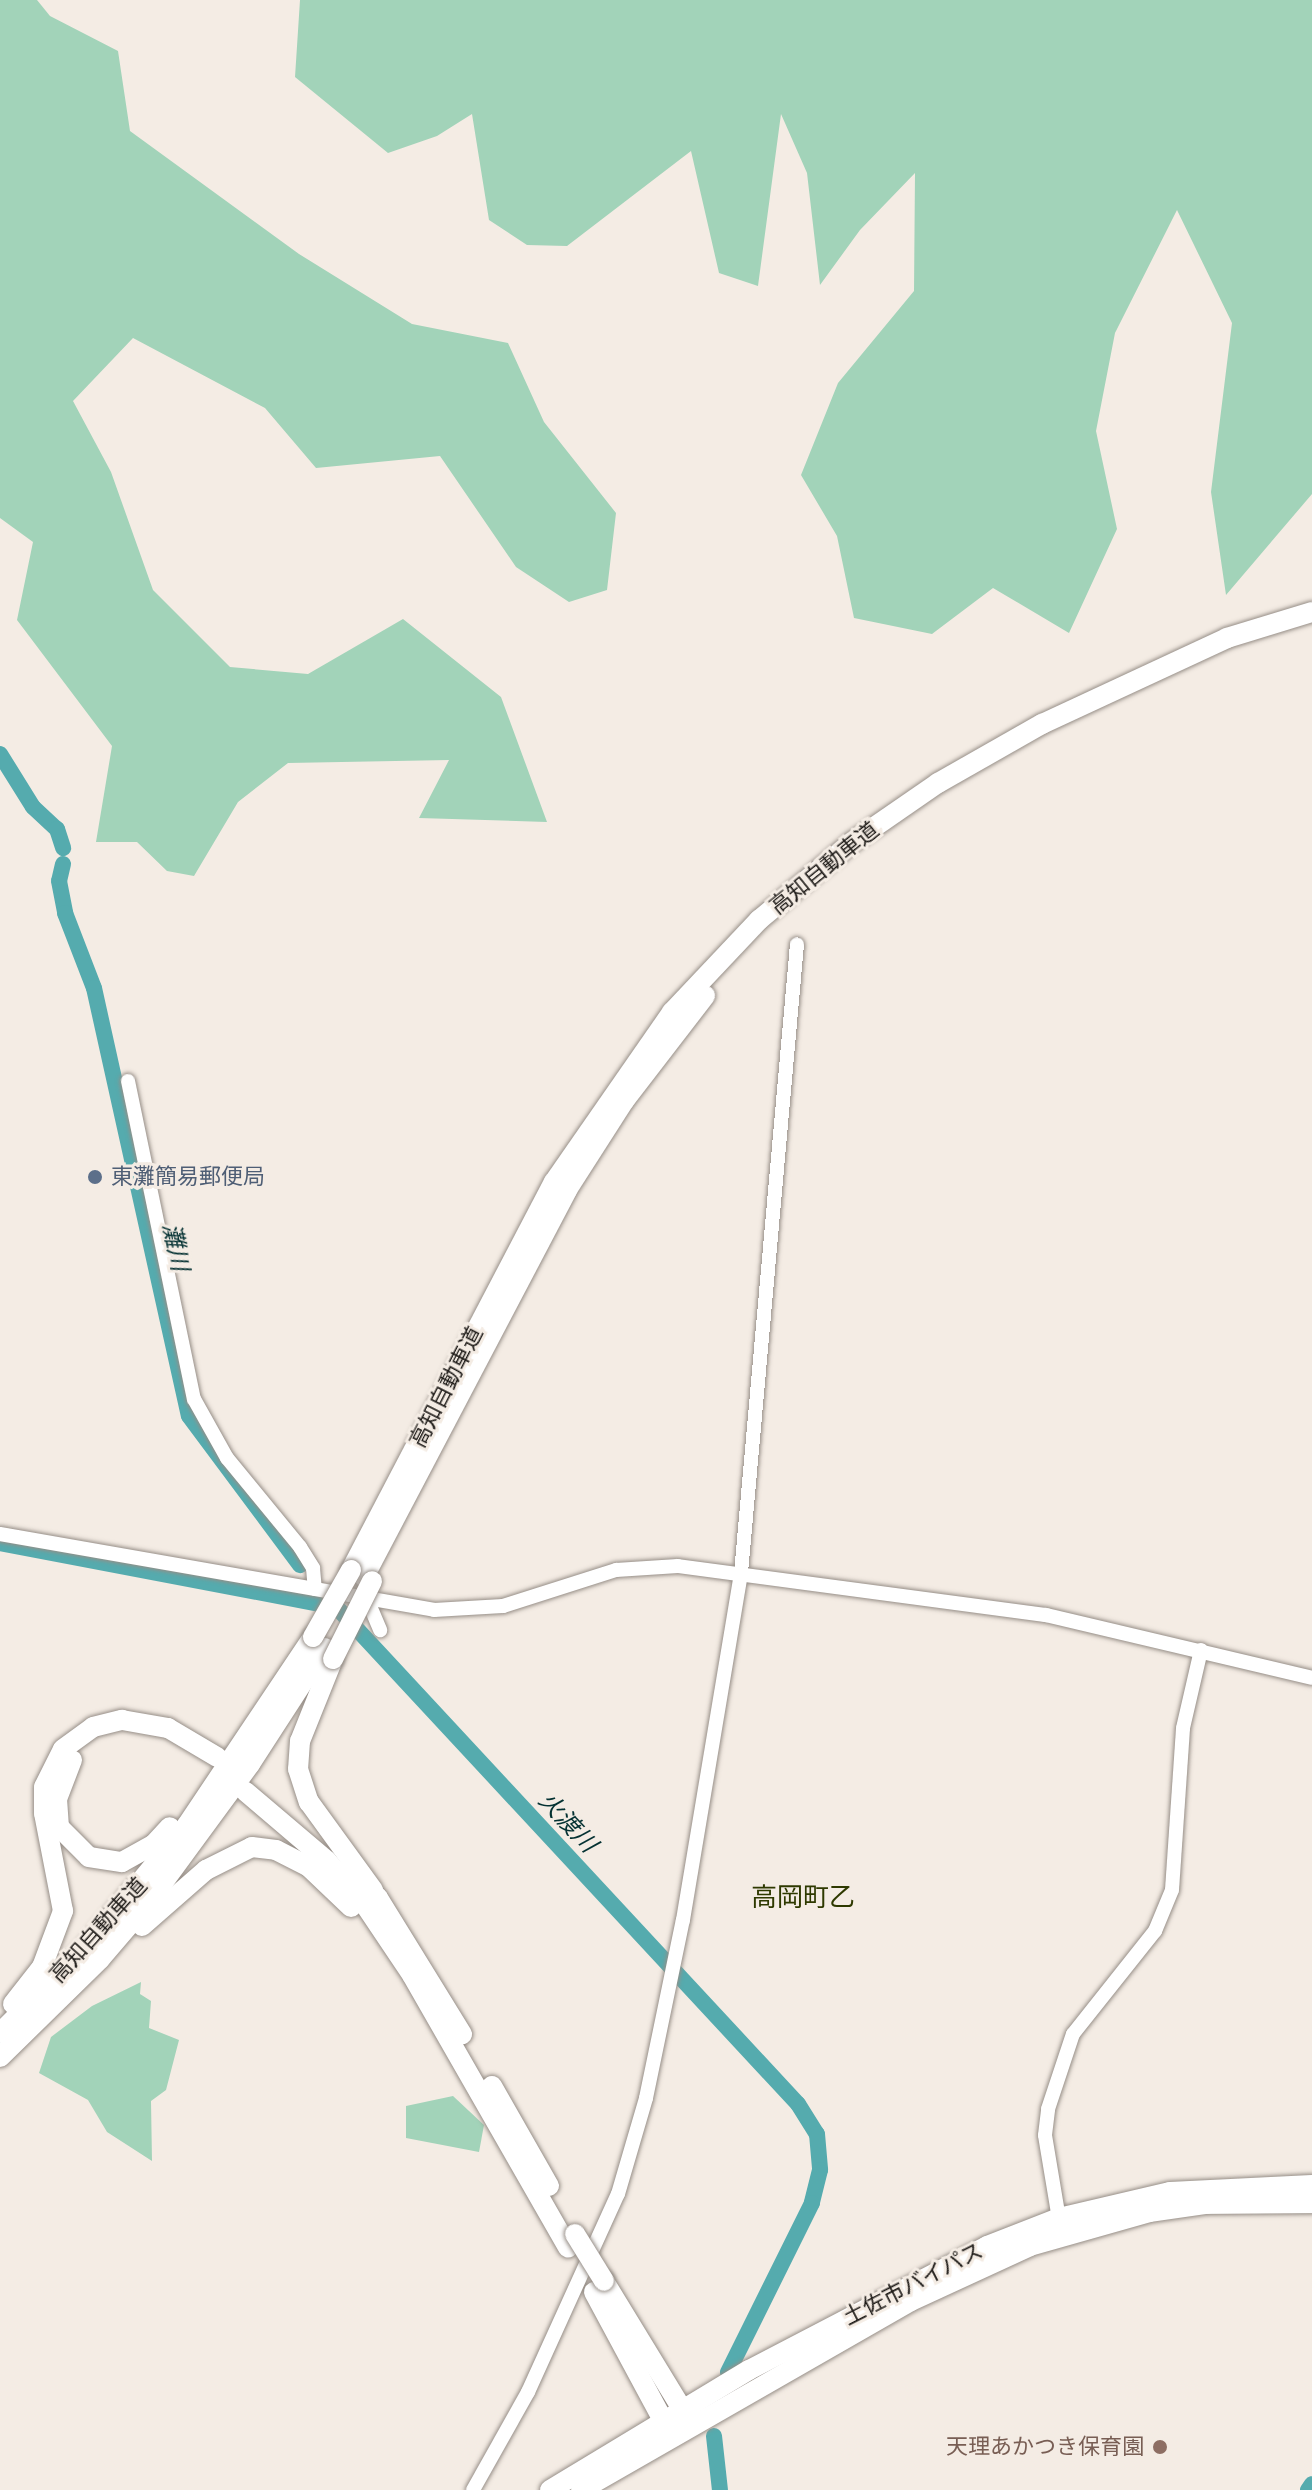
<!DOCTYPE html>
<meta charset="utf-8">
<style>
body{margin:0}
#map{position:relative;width:1312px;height:2490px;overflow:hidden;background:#f4ece4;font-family:Helvetica,"Noto Sans JP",sans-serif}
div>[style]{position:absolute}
.green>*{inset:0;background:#a2d3b9}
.river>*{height:16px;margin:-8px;padding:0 8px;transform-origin:8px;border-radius:8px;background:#55abae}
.roads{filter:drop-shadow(0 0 2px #968e87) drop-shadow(0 0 2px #968e87)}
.minor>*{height:14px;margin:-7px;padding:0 7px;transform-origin:7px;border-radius:7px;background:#fff}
.highway>*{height:20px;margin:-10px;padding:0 10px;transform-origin:10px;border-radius:10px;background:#fff}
.bridges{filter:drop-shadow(0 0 2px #968e87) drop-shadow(0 0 2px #968e87)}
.highway-bridge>*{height:20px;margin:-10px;padding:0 10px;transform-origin:10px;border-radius:10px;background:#fff}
.dots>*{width:22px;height:22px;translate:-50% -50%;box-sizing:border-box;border:4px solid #f4ece4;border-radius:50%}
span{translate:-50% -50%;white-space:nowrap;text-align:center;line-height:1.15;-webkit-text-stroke:6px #f4ece4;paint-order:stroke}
.street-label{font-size:22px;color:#1d1a17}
.service-label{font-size:22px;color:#4e5e75}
.left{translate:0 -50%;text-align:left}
.education-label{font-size:22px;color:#785e54}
.right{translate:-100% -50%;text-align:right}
.water-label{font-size:24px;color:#043132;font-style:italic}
.quarter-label{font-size:26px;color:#2e3900}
</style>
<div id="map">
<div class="green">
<i style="clip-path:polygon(0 0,37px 0,50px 16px,118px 51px,130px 131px,299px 254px,412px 324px,508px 343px,544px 422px,616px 513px,607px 590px,569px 602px,516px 567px,440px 456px,316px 468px,265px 408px,133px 338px,73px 401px,111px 472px,153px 590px,230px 667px,308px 674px,403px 619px,501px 697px,547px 822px,419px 818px,449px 760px,288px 763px,238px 802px,194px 876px,167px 871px,137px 842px,96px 842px,112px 746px,17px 620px,33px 542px,0 518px)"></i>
<i style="clip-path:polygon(300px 0,1312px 0,1312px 494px,1226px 595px,1211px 492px,1232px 323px,1177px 210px,1115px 333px,1096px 431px,1117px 529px,1069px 633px,993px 588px,932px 634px,854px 618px,837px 536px,801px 475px,838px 383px,914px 291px,915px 173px,860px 230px,820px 285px,807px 173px,781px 114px,758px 286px,719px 273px,691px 151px,567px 246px,527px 245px,489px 220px,472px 114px,437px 136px,388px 153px,295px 77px)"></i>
<i style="clip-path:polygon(141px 1982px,140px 1994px,151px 2001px,149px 2028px,179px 2040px,166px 2090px,151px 2101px,152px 2161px,107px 2132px,88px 2100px,39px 2073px,51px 2037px,92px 2006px)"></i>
<i style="clip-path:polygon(453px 2096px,484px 2125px,479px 2152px,406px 2138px,406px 2106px)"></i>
</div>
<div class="river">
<i style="left:0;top:754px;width:62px;rotate:58.1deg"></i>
<i style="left:33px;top:807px;width:33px;rotate:43deg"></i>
<i style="left:57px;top:829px;width:20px;rotate:72deg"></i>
<i style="left:63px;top:864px;width:17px;rotate:103deg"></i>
<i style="left:59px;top:881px;width:33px;rotate:79deg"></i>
<i style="left:65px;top:913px;width:80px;rotate:68.9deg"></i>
<i style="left:94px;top:988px;width:438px;rotate:77.5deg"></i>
<i style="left:189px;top:1416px;width:186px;rotate:53.3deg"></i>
<i style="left:0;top:1543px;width:342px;rotate:10.8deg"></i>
<i style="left:329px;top:1599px;width:689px;rotate:47.12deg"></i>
<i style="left:798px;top:2104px;width:36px;rotate:58deg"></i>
<i style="left:817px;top:2134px;width:36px;rotate:85deg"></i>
<i style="left:820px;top:2170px;width:34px;rotate:104deg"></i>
<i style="left:812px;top:2203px;width:189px;rotate:116.4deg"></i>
<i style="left:714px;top:2436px;width:54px;rotate:83.7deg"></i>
<i style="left:1308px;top:2490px;width:7px;rotate:-56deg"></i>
</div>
<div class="roads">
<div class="minor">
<i style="left:128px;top:1081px;width:325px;rotate:78.3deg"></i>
<i style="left:194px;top:1399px;width:68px;rotate:60.8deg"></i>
<i style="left:227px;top:1458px;width:115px;rotate:50.6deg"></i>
<i style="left:300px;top:1547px;width:25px;rotate:58deg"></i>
<i style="left:313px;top:1568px;width:21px;rotate:85deg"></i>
<i style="left:0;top:1534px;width:441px;rotate:9.9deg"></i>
<i style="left:434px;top:1610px;width:69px;rotate:-3.3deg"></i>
<i style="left:503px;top:1606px;width:119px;rotate:-17.7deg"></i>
<i style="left:616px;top:1570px;width:62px;rotate:-3.7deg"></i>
<i style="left:678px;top:1566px;width:371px;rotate:7.6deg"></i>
<i style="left:1046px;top:1615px;width:273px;rotate:13.3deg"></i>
<i style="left:367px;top:1599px;width:34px;rotate:67deg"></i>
<i style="left:1060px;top:2225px;width:91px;rotate:-99.5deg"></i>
<i style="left:1045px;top:2135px;width:26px;rotate:-83deg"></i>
<i style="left:1048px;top:2109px;width:79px;rotate:-71.6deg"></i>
<i style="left:1073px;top:2034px;width:132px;rotate:-51.5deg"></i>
<i style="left:1155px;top:1931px;width:44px;rotate:-67.5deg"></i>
<i style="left:1172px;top:1890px;width:162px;rotate:-86.1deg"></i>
<i style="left:1183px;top:1728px;width:80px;rotate:-77deg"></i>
<i style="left:473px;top:2490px;width:112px;rotate:-60.7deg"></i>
<i style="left:528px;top:2392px;width:217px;rotate:-65.6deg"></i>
<i style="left:618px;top:2194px;width:100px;rotate:-73.7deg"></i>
<i style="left:646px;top:2098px;width:182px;rotate:-78.3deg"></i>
<i style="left:683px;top:1920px;width:352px;rotate:-80.5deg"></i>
<i style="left:741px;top:1573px;width:631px;rotate:-84.91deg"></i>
</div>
<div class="highway">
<i style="left:351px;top:1570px;width:438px;rotate:-62.4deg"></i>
<i style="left:554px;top:1182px;width:207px;rotate:-55.2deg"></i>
<i style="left:672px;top:1012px;width:127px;rotate:-46.6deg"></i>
<i style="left:759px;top:920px;width:120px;rotate:-39.9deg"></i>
<i style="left:851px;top:843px;width:106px;rotate:-34.6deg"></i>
<i style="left:938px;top:783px;width:120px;rotate:-29.6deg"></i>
<i style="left:1042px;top:724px;width:204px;rotate:-24.9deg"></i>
<i style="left:1227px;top:638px;width:89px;rotate:-17deg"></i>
<i style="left:364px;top:1577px;width:437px;rotate:-62.3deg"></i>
<i style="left:567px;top:1190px;width:106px;rotate:-57.4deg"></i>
<i style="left:624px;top:1101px;width:133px;rotate:-52.4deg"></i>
<i style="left:333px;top:1659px;width:88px;rotate:111.9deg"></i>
<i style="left:300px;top:1741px;width:28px;rotate:94deg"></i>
<i style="left:298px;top:1769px;width:35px;rotate:72deg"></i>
<i style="left:309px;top:1802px;width:109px;rotate:54deg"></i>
<i style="left:72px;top:1760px;width:42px;rotate:111deg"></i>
<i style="left:57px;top:1799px;width:28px;rotate:86deg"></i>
<i style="left:59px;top:1827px;width:42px;rotate:45deg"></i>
<i style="left:89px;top:1857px;width:33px;rotate:9deg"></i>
<i style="left:122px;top:1862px;width:37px;rotate:-29deg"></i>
<i style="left:154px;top:1844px;width:23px;rotate:-47deg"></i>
<i style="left:246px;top:1792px;width:106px;rotate:40.4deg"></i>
<i style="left:327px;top:1861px;width:58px;rotate:49.2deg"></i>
<i style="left:365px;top:1905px;width:84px;rotate:56.1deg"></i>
<i style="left:412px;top:1975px;width:314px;rotate:60.2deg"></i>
<i style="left:356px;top:1880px;width:28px;rotate:39deg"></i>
<i style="left:378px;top:1898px;width:160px;rotate:58.3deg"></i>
<i style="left:142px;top:1926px;width:85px;rotate:-41.2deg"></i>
<i style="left:206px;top:1870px;width:51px;rotate:-26.6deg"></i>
<i style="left:252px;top:1847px;width:24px;rotate:7deg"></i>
<i style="left:276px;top:1850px;width:37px;rotate:27deg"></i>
<i style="left:309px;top:1867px;width:58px;rotate:43.6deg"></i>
<i style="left:13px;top:2004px;width:47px;rotate:-51.9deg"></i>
<i style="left:42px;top:1967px;width:60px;rotate:-69.4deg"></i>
<i style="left:63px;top:1911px;width:100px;rotate:-101deg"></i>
<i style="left:44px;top:1813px;width:26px;rotate:-90deg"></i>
<i style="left:44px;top:1787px;width:42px;rotate:-63.4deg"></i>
<i style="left:63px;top:1749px;width:37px;rotate:-36deg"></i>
<i style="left:93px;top:1727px;width:30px;rotate:-14deg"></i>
<i style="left:122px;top:1720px;width:47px;rotate:9.9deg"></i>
<i style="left:168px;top:1728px;width:57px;rotate:30.6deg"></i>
<i style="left:0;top:2033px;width:123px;rotate:-45deg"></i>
<i style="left:87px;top:1946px;width:157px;rotate:-50.4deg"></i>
<i style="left:187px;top:1825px;width:226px;rotate:-56.2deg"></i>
<i style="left:0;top:2057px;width:140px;rotate:-44.4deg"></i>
<i style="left:100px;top:1959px;width:74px;rotate:-49.4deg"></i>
<i style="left:148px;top:1903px;width:172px;rotate:-53.7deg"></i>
<i style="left:250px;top:1764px;width:138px;rotate:-57.1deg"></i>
<i style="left:492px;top:2086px;width:115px;rotate:60.3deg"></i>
<i style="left:594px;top:2292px;width:145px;rotate:61.7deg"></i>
<i style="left:663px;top:2420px;width:23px;rotate:25deg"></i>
<i style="left:684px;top:2430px;width:21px;rotate:-95deg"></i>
<i style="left:682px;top:2409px;width:150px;rotate:-121.4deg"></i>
<i style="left:550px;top:2490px;width:232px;rotate:-31.1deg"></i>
<i style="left:749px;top:2370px;width:268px;rotate:-27.5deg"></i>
<i style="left:987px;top:2246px;width:77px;rotate:-21.3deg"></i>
<i style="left:1059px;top:2218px;width:114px;rotate:-13.2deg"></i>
<i style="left:1170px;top:2192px;width:142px;rotate:-2.8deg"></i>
<i style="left:581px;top:2490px;width:380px;rotate:-29.8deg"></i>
<i style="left:911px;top:2301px;width:131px;rotate:-24.8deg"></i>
<i style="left:1030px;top:2246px;width:124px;rotate:-15.9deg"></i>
<i style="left:1149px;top:2212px;width:58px;rotate:-8deg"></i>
<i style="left:1206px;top:2204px;width:106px;rotate:-0.5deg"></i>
</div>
</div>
<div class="bridges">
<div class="highway-bridge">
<i style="left:313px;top:1637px;width:77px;rotate:-60.4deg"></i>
<i style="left:333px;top:1659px;width:87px;rotate:-63.4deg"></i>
<i style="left:575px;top:2234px;width:55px;rotate:58.3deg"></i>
</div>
</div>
<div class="dots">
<i style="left:95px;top:1177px;background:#5c6f8a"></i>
<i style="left:1160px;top:2447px;background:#8d6e63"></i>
</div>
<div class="street-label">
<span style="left:824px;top:868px;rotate:-39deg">高知自動車道</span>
<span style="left:446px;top:1387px;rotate:-63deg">高知自動車道</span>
<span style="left:98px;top:1930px;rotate:-48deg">高知自動車道</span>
<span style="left:913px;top:2284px;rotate:-27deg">土佐市バイパス</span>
</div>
<div class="service-label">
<span class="left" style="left:111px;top:1177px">東灘簡易郵便局</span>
</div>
<div class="education-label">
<span class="right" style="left:1144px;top:2447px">天理あかつき保育園</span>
</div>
<div class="water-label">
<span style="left:176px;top:1247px;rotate:78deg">灘川</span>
<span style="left:568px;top:1822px;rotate:47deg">火渡川</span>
</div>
<div class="quarter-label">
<span style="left:803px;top:1898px">高岡町乙</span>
</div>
</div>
